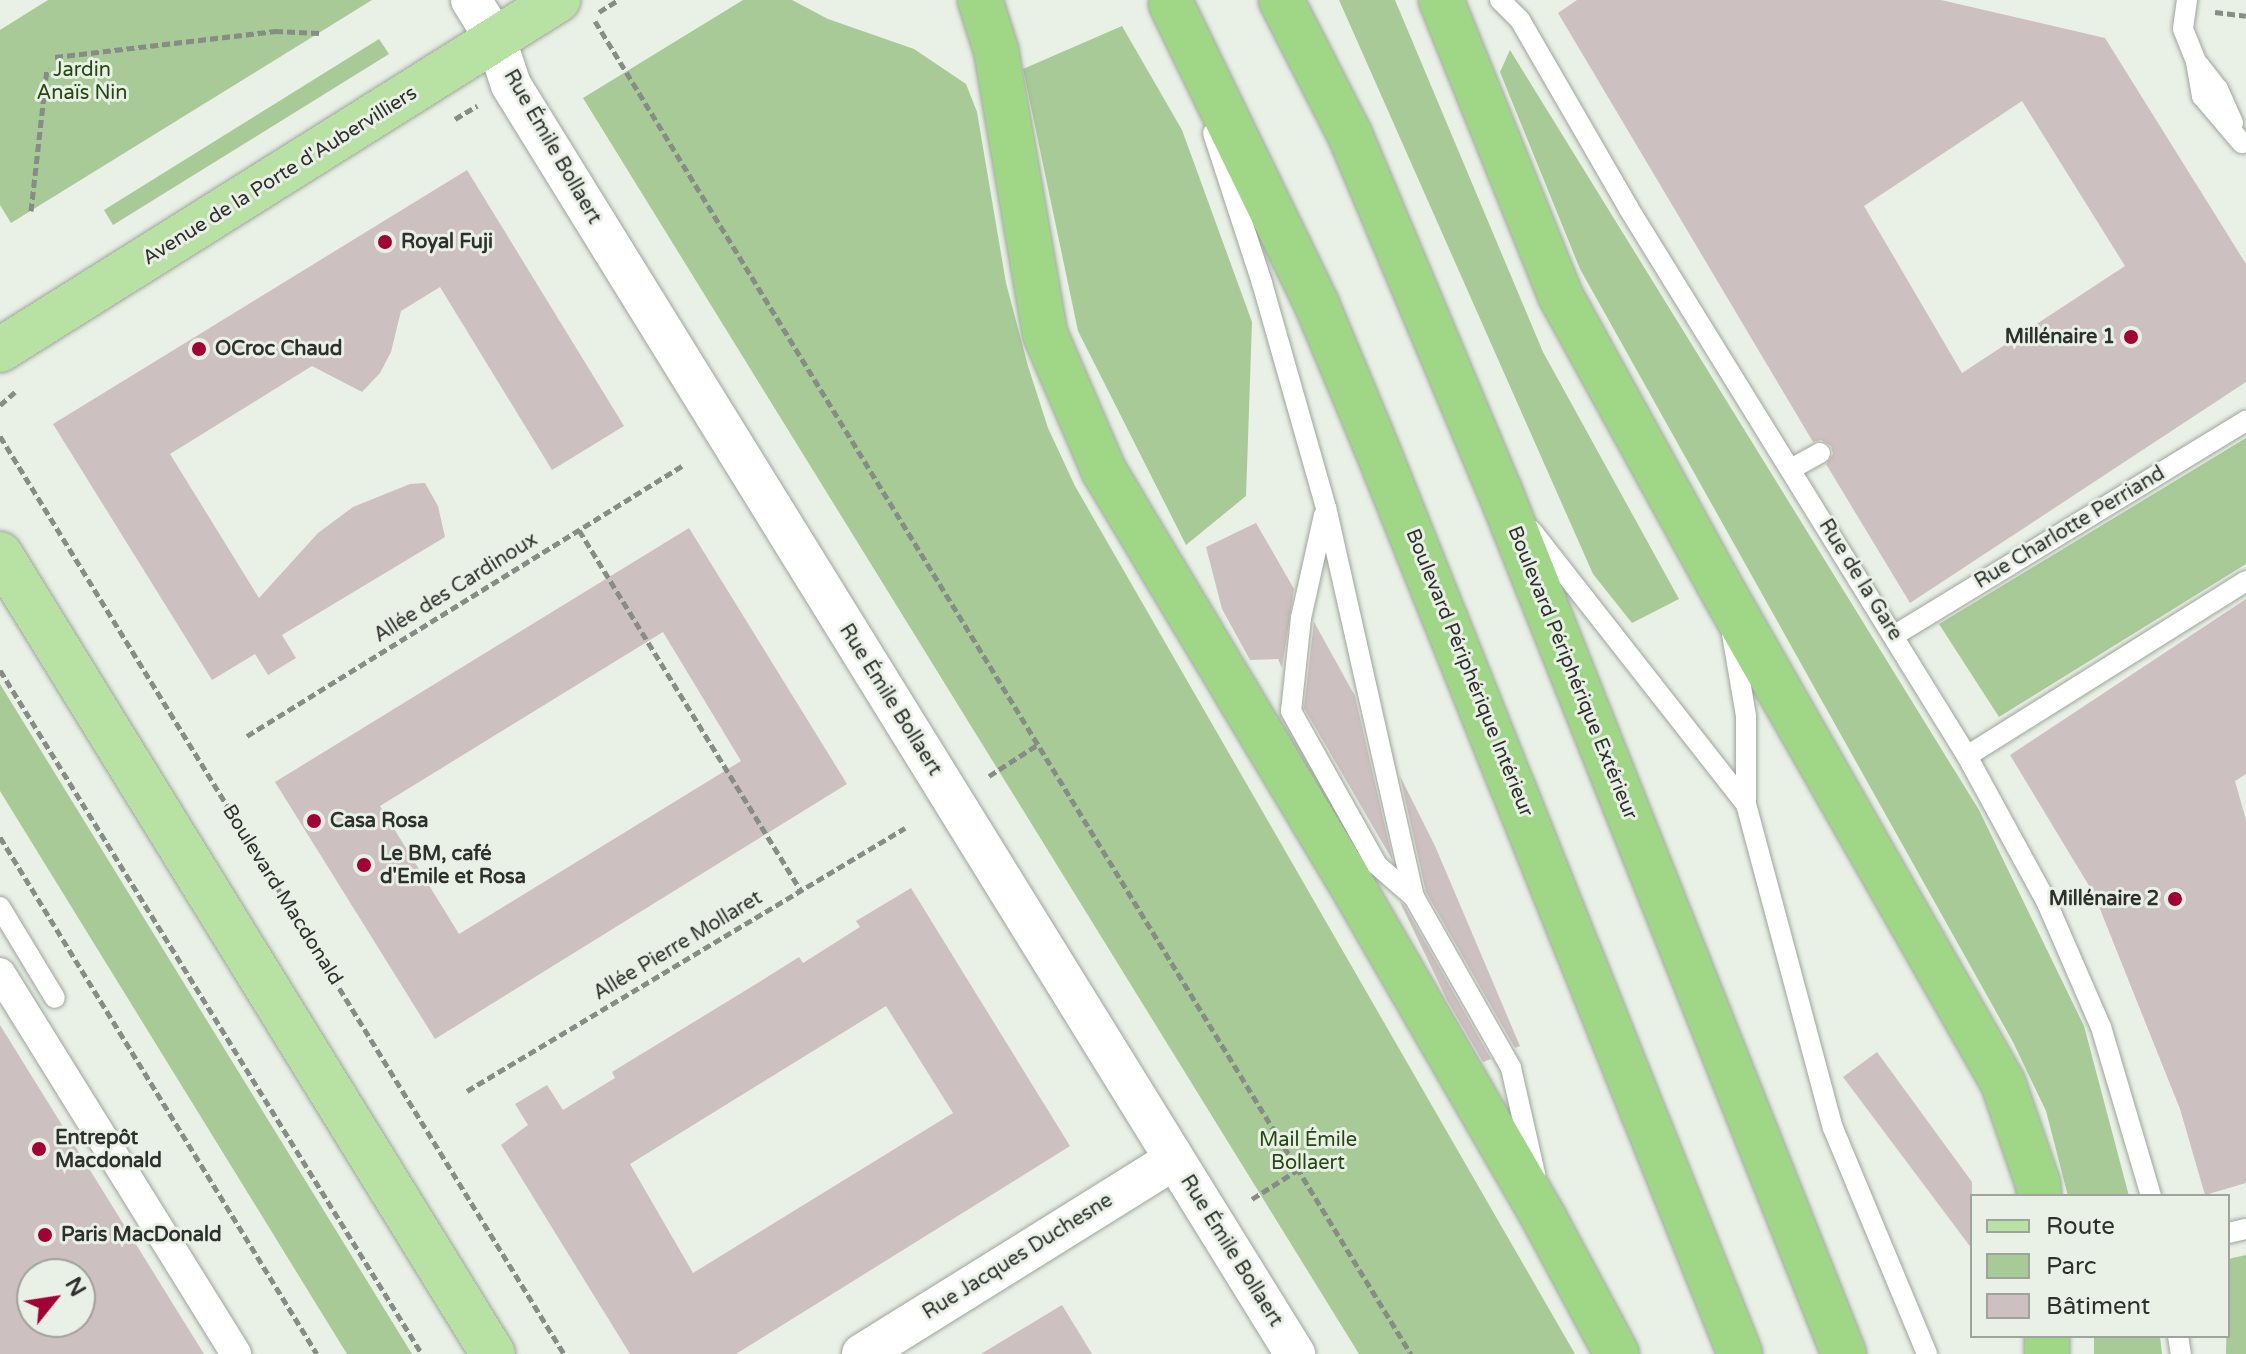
<!DOCTYPE html>
<meta charset="utf-8">
<style>
body{margin:0}
#map{position:relative;width:2246px;height:1354px;overflow:hidden;background:#e9f0e6;font-family:"Varela Round",sans-serif}
div>[style]{position:absolute}
.green>*{inset:0;background:#a7ca97}
.building>*{inset:0;background:#cdc0c0}
.path>*{height:5px;margin-top:-2.5px;transform-origin:0;background:repeating-linear-gradient(90deg,#888c86 0 8px,transparent 0 12px)}
.roads{filter:drop-shadow(0 0 2px #9ea59c) drop-shadow(0 0 2px #9ea59c)}
.service>*{height:20px;margin:-10px;padding:0 10px;transform-origin:10px;border-radius:10px;background:#fff}
.pedestrian>*{height:30px;margin:-15px;padding:0 15px;transform-origin:15px;border-radius:15px;background:#fff}
.minor>*{height:40px;margin:-20px;padding:0 20px;transform-origin:20px;border-radius:20px;background:#fff}
.primary>*{height:44px;margin:-22px;padding:0 22px;transform-origin:22px;border-radius:22px;background:#b8e1a4}
.trunk>*{height:44px;margin:-22px;padding:0 22px;transform-origin:22px;border-radius:22px;background:#a0d786}
.dots>*{width:22px;height:22px;translate:-50% -50%;box-sizing:border-box;border:4px solid #e9f0e6;border-radius:50%}
span{translate:-50% -50%;white-space:nowrap;text-align:center;line-height:1.15;-webkit-text-stroke:6px #e9f0e6;paint-order:stroke}
.park-label{font-size:20px;color:#244610}
.street-label{font-size:20px;color:#2e302d}
.poi-label{font-size:20px;color:#2e302d;font-weight:700}
.left{translate:0 -50%;text-align:left}
.right{translate:-100% -50%;text-align:right}
.legend{position:absolute;left:1970px;top:1194px;width:260px;height:144px;box-sizing:border-box;background:#e9f0e6;border:2px solid #9ea39c;margin:0;padding:10px 14px;list-style:none;font-size:24px;color:#2e302d}
.legend li{display:flex;align-items:center;gap:16px;height:40px}
.legend b{width:40px;border:2px solid #9ea39c}
.north{position:absolute;left:16px;top:1258px;width:80px;height:80px;box-sizing:border-box;background:#e9f0e6;border:2px solid #9ea39c;border-radius:50%;rotate:60deg;font-size:22px;font-weight:700;line-height:32px;text-align:center;color:#2e302d}
.north::after{content:'';display:block;margin:auto;width:28px;height:36px;background:#a10134;clip-path:polygon(50% 0,100% 100%,50% 72%,0 100%)}
</style>
<div id="map">
<div class="green">
<i style="clip-path:polygon(48px 0,372px 0,11px 223px,0 205px,0 30px)"></i>
<i style="clip-path:polygon(743px 0,792px 0,828px 19px,914px 49px,966px 84px,977px 112px,1006px 283px,1028px 366px,1048px 428px,1075px 486px,1575px 1354px,1359px 1354px,583px 98px)"></i>
<i style="clip-path:polygon(1339px 0,1395px 0,1543px 352px,1679px 599px,1632px 623px,1593px 574px)"></i>
<i style="clip-path:polygon(1122px 26px,1182px 130px,1252px 322px,1246px 496px,1186px 545px,1078px 331px,1023px 69px)"></i>
<i style="clip-path:polygon(379px 39px,389px 54px,113px 225px,104px 210px)"></i>
<i style="clip-path:polygon(1510px 50px,1979px 810px,2084px 1026px,2129px 1196px,2068px 1196px,2046px 1111px,2013px 1042px,1580px 269px,1500px 72px)"></i>
<i style="clip-path:polygon(2246px 438px,2246px 564px,1999px 717px,1939px 624px)"></i>
<i style="clip-path:polygon(0 684px,412px 1354px,347px 1354px,0 791px)"></i>
<i style="clip-path:polygon(2246px 1255px,2246px 1354px,2226px 1354px,2228px 1259px)"></i>
<i style="clip-path:polygon(2094px 1336px,2160px 1336px,2162px 1354px,2094px 1354px)"></i>
</div>
<div class="building">
<i style="clip-path:polygon(evenodd,1577px 0,1941px 0,2105px 38px,2246px 264px,2246px 382px,1910px 603px,1826px 464px,1833px 454px,1831px 446px,1821px 440px,1813px 442px,1558px 13px,1577px 0,2022px 101px,2125px 266px,1962px 373px,1864px 206px,2022px 101px)"></i>
<i style="clip-path:polygon(467px 170px,624px 426px,552px 470px,440px 287px,401px 311px,391px 352px,380px 373px,362px 392px,312px 366px,170px 454px,259px 598px,318px 533px,353px 507px,410px 484px,425px 483px,438px 506px,445px 537px,282px 635px,296px 658px,268px 675px,255px 654px,212px 680px,53px 424px)"></i>
<i style="clip-path:polygon(1256px 523px,1294px 589px,1282px 668px,1278px 659px,1250px 660px,1222px 609px,1206px 547px)"></i>
<i style="clip-path:polygon(evenodd,689px 528px,847px 784px,435px 1039px,275px 782px,689px 528px,663px 632px,741px 761px,459px 934px,380px 806px,663px 632px)"></i>
<i style="clip-path:polygon(2246px 599px,2246px 774px,2235px 781px,2246px 820px,2246px 1183px,2205px 1195px,2180px 1109px,2094px 894px,2010px 755px)"></i>
<i style="clip-path:polygon(1314px 622px,1355px 696px,1393px 861px,1304px 708px)"></i>
<i style="clip-path:polygon(1400px 776px,1435px 846px,1520px 1046px,1515px 1048px,1426px 892px)"></i>
<i style="clip-path:polygon(evenodd,911px 888px,1070px 1146px,736px 1354px,630px 1354px,501px 1145px,528px 1125px,515px 1104px,547px 1085px,563px 1110px,615px 1078px,612px 1072px,756px 984px,799px 957px,803px 963px,860px 927px,856px 921px,911px 888px,886px 1006px,953px 1113px,693px 1273px,630px 1164px,886px 1006px)"></i>
<i style="clip-path:polygon(1400px 902px,1404px 905px,1491px 1059px,1483px 1062px,1447px 1000px)"></i>
<i style="clip-path:polygon(evenodd,0 1025px,204px 1354px,0 1354px,0 1025px,32px 1274px,80px 1274px,80px 1322px,32px 1322px,32px 1274px)"></i>
<i style="clip-path:polygon(1877px 1052px,1972px 1182px,1972px 1249px,1843px 1077px)"></i>
<i style="clip-path:polygon(1062px 1305px,1092px 1354px,981px 1354px)"></i>
</div>
<div class="path">
<i style="left:599px;top:12px;width:22px;rotate:-32deg"></i>
<i style="left:2215px;top:12px;width:31px;rotate:7deg"></i>
<i style="left:595px;top:21px;width:1563px;rotate:58.53deg"></i>
<i style="left:55px;top:57px;width:222px;rotate:-6.7deg"></i>
<i style="left:275px;top:31px;width:45px;rotate:2.5deg"></i>
<i style="left:455px;top:119px;width:26px;rotate:-31deg"></i>
<i style="left:31px;top:211px;width:144px;rotate:-83.6deg"></i>
<i style="left:0;top:405px;width:20px;rotate:-41deg"></i>
<i style="left:0;top:436px;width:1077px;rotate:58.43deg"></i>
<i style="left:579px;top:530px;width:424px;rotate:58.4deg"></i>
<i style="left:0;top:670px;width:804px;rotate:58.33deg"></i>
<i style="left:247px;top:736px;width:512px;rotate:-31.83deg"></i>
<i style="left:989px;top:776px;width:57px;rotate:-32.9deg"></i>
<i style="left:0;top:837px;width:606px;rotate:58.49deg"></i>
<i style="left:467px;top:1091px;width:511px;rotate:-30.98deg"></i>
<i style="left:1252px;top:1199px;width:52px;rotate:-32.5deg"></i>
</div>
<div class="roads">
<div class="service">
<i style="left:1500px;top:0;width:28px;rotate:45deg"></i>
<i style="left:1520px;top:20px;width:218px;rotate:60deg"></i>
<i style="left:1629px;top:209px;width:643px;rotate:58.29deg"></i>
<i style="left:1967px;top:756px;width:167px;rotate:61.4deg"></i>
<i style="left:2047px;top:903px;width:135px;rotate:66.5deg"></i>
<i style="left:2101px;top:1027px;width:176px;rotate:73.5deg"></i>
<i style="left:2187px;top:0;width:29px;rotate:98deg"></i>
<i style="left:2183px;top:29px;width:35px;rotate:68deg"></i>
<i style="left:2196px;top:62px;width:35px;rotate:80deg"></i>
<i style="left:2202px;top:96px;width:62px;rotate:49.6deg"></i>
<i style="left:2199px;top:65px;width:31px;rotate:52deg"></i>
<i style="left:2218px;top:89px;width:37px;rotate:66deg"></i>
<i style="left:1213px;top:133px;width:158px;rotate:71.9deg"></i>
<i style="left:1262px;top:283px;width:233px;rotate:74.1deg"></i>
<i style="left:1326px;top:507px;width:400px;rotate:77.3deg"></i>
<i style="left:1414px;top:897px;width:197px;rotate:60.4deg"></i>
<i style="left:1511px;top:1068px;width:109px;rotate:77.2deg"></i>
<i style="left:1791px;top:469px;width:33px;rotate:-29deg"></i>
<i style="left:1324px;top:515px;width:106px;rotate:102.6deg"></i>
<i style="left:1301px;top:618px;width:94px;rotate:96.1deg"></i>
<i style="left:1291px;top:711px;width:176px;rotate:60.8deg"></i>
<i style="left:1377px;top:865px;width:49px;rotate:40.9deg"></i>
<i style="left:1531px;top:530px;width:348px;rotate:51.9deg"></i>
<i style="left:1732px;top:634px;width:83px;rotate:80.3deg"></i>
<i style="left:1746px;top:716px;width:88px;rotate:90deg"></i>
<i style="left:1746px;top:804px;width:335px;rotate:75deg"></i>
<i style="left:1833px;top:1128px;width:245px;rotate:67.4deg"></i>
<i style="left:1895px;top:635px;width:411px;rotate:-31.4deg"></i>
<i style="left:1967px;top:756px;width:329px;rotate:-32.1deg"></i>
<i style="left:0;top:907px;width:106px;rotate:58.9deg"></i>
<i style="left:2228px;top:1233px;width:18px;rotate:-13deg"></i>
<i style="left:2178px;top:1336px;width:18px;rotate:81deg"></i>
</div>
<div class="pedestrian">
<i style="left:0;top:973px;width:448px;rotate:58.2deg"></i>
</div>
<div class="minor">
<i style="left:471px;top:0;width:47px;rotate:58deg"></i>
<i style="left:496px;top:40px;width:47px;rotate:71.6deg"></i>
<i style="left:511px;top:85px;width:1492px;rotate:58.29deg"></i>
<i style="left:862px;top:1354px;width:367px;rotate:-31.9deg"></i>
</div>
<div class="primary">
<i style="left:0;top:350px;width:659px;rotate:-32.1deg"></i>
<i style="left:0;top:554px;width:940px;rotate:58.36deg"></i>
</div>
<div class="trunk">
<i style="left:980px;top:0;width:52px;rotate:72.3deg"></i>
<i style="left:996px;top:50px;width:288px;rotate:80.2deg"></i>
<i style="left:1045px;top:334px;width:149px;rotate:66.7deg"></i>
<i style="left:1104px;top:471px;width:493px;rotate:59.1deg"></i>
<i style="left:1357px;top:894px;width:376px;rotate:60deg"></i>
<i style="left:1545px;top:1220px;width:152px;rotate:61.8deg"></i>
<i style="left:1281px;top:0;width:152px;rotate:62.9deg"></i>
<i style="left:1350px;top:135px;width:384px;rotate:67.2deg"></i>
<i style="left:1499px;top:489px;width:931px;rotate:68.26deg"></i>
<i style="left:1441px;top:0;width:318px;rotate:68deg"></i>
<i style="left:1560px;top:295px;width:342px;rotate:61.2deg"></i>
<i style="left:1725px;top:595px;width:562px;rotate:60.33deg"></i>
<i style="left:2003px;top:1083px;width:107px;rotate:70.9deg"></i>
<i style="left:2038px;top:1184px;width:12px;rotate:85deg"></i>
<i style="left:1171px;top:4px;width:335px;rotate:64.1deg"></i>
<i style="left:1317px;top:305px;width:140px;rotate:67.3deg"></i>
<i style="left:1371px;top:434px;width:991px;rotate:68.14deg"></i>
<i style="left:2047px;top:1336px;width:18px;rotate:90deg"></i>
</div>
</div>
<div class="dots">
<i style="left:385px;top:242px;background:#a10134"></i>
<i style="left:2131px;top:337px;background:#a10134"></i>
<i style="left:199px;top:349px;background:#a10134"></i>
<i style="left:314px;top:821px;background:#a10134"></i>
<i style="left:364px;top:865px;background:#a10134"></i>
<i style="left:2175px;top:899px;background:#a10134"></i>
<i style="left:39px;top:1149px;background:#a10134"></i>
<i style="left:45px;top:1235px;background:#a10134"></i>
</div>
<div class="park-label">
<span style="left:82px;top:82px">Jardin<br>Anaïs Nin</span>
<span style="left:1308px;top:1152px">Mail Émile<br>Bollaert</span>
</div>
<div class="street-label">
<span style="left:552px;top:147px;rotate:60deg">Rue Émile Bollaert</span>
<span style="left:280px;top:176px;rotate:-32deg">Avenue de la Porte d'Aubervilliers</span>
<span style="left:2070px;top:528px;rotate:-31deg">Rue Charlotte Perriand</span>
<span style="left:1860px;top:580px;rotate:58deg">Rue de la Gare</span>
<span style="left:456px;top:588px;rotate:-32deg">Allée des Cardinoux</span>
<span style="left:1469px;top:673px;rotate:68deg">Boulevard Périphérique Intérieur</span>
<span style="left:1572px;top:673px;rotate:68deg">Boulevard Périphérique Extérieur</span>
<span style="left:890px;top:700px;rotate:58deg">Rue Émile Bollaert</span>
<span style="left:282px;top:895px;rotate:58deg">Boulevard Macdonald</span>
<span style="left:678px;top:946px;rotate:-31deg">Allée Pierre Mollaret</span>
<span style="left:1231px;top:1251px;rotate:58deg">Rue Émile Bollaert</span>
<span style="left:1018px;top:1257px;rotate:-32deg">Rue Jacques Duchesne</span>
</div>
<div class="poi-label">
<span class="left" style="left:401px;top:242px">Royal Fuji</span>
<span class="right" style="left:2115px;top:337px">Millénaire 1</span>
<span class="left" style="left:215px;top:349px">OCroc Chaud</span>
<span class="left" style="left:330px;top:821px">Casa Rosa</span>
<span class="left" style="left:380px;top:866px">Le BM, café<br>d'Emile et Rosa</span>
<span class="right" style="left:2159px;top:899px">Millénaire 2</span>
<span class="left" style="left:55px;top:1150px">Entrepôt<br>Macdonald</span>
<span class="left" style="left:61px;top:1235px">Paris MacDonald</span>
</div>
<ul class="legend">
<li><b style="height:10px;background:#b8e1a4"></b>Route</li>
<li><b style="height:22px;background:#a7ca97"></b>Parc</li>
<li><b style="height:22px;background:#cdc0c0"></b>Bâtiment</li>
</ul>
<div class="north">N</div>
</div>
